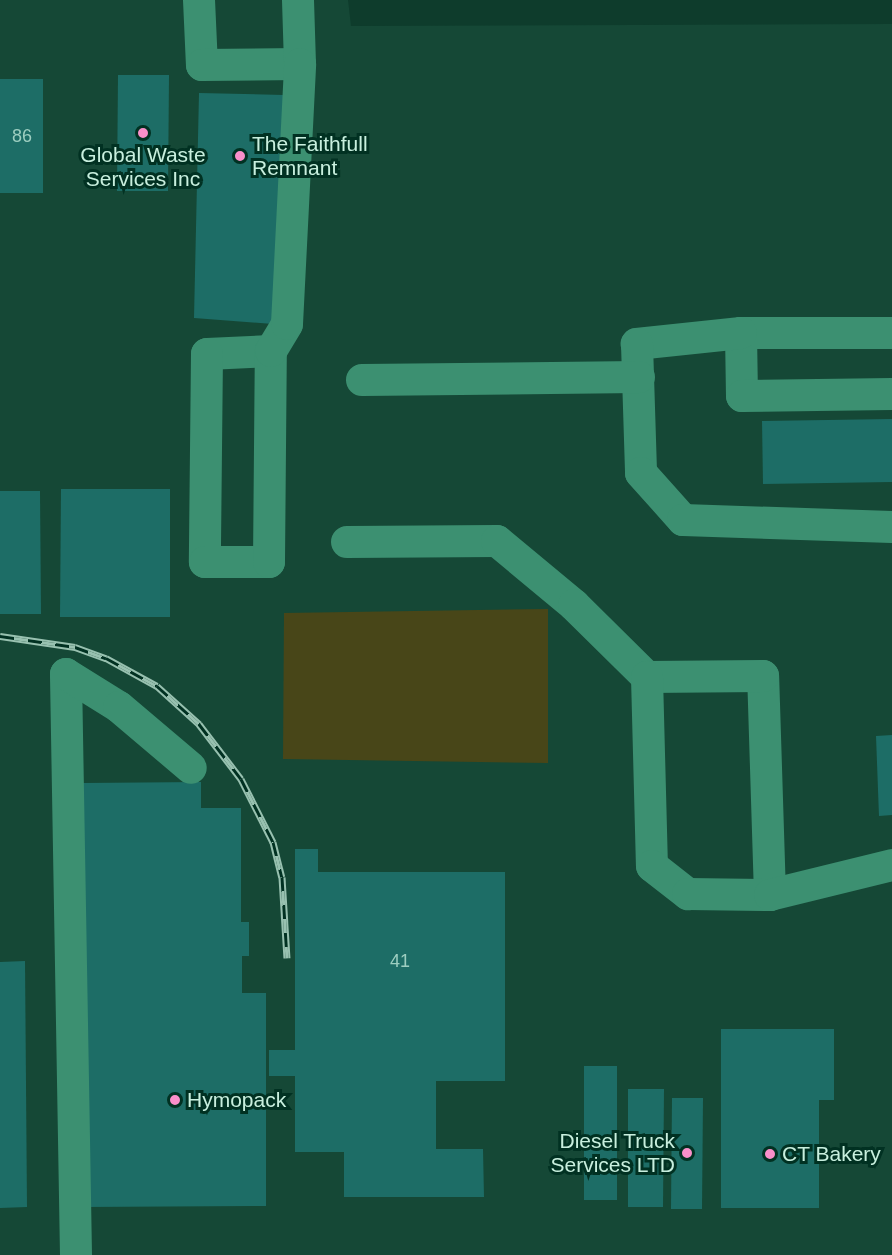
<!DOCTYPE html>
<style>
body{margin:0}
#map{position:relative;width:892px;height:1255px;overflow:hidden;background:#0e3c2c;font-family:Arial,sans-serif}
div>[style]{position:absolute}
.built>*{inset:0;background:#154836}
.green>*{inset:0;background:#484618}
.building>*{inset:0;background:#1d6d66}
.minor>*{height:32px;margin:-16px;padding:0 16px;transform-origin:16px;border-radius:16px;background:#3c9071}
.rail>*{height:7px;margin-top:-3.5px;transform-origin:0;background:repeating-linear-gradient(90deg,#013122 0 14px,#98c1b0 0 28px);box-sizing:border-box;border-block:2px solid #98c1b0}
.dots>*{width:16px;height:16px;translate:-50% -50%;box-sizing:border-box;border:3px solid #013122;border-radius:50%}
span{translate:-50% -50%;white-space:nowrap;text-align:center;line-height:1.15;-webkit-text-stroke:6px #013122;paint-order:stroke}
.number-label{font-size:18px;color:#9dcec0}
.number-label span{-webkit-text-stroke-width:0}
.poi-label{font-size:21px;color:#c8efde}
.left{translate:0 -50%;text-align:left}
.right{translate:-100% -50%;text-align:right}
</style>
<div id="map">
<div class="built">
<i style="clip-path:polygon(0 0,348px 0,351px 26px,892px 24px,892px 1255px,0 1255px)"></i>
</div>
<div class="green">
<i style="clip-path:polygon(548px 609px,548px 763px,283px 759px,284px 613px)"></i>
</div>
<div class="building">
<i style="clip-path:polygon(118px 75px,169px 75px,168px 191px,117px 191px)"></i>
<i style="clip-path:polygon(0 79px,43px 79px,43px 193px,0 193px)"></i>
<i style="clip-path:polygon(199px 93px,284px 95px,273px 324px,194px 318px)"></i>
<i style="clip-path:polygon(892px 419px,892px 482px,763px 484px,762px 421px)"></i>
<i style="clip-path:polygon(61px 489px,170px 489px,170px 617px,60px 617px)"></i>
<i style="clip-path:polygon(0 491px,40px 491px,41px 614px,0 614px)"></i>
<i style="clip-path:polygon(892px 735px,892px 815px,879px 816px,876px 736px)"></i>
<i style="clip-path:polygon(201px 782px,201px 808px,241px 808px,241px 922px,249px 922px,249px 956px,242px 956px,242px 993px,266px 993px,266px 1206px,83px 1207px,83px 783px)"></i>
<i style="clip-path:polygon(295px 849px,318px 849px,318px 872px,505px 872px,505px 1081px,436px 1081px,436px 1149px,483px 1149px,484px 1197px,344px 1197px,344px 1152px,295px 1152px,295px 1076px,269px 1076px,269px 1050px,295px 1050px)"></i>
<i style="clip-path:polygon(25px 961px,27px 1207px,0 1208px,0 962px)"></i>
<i style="clip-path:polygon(721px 1029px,834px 1029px,834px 1100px,819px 1100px,819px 1208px,721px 1208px)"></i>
<i style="clip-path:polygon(584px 1066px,617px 1066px,617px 1200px,584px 1200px)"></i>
<i style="clip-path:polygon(628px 1089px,664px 1089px,663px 1207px,628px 1207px)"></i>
<i style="clip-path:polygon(672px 1098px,703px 1098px,702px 1209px,671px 1209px)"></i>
</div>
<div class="minor">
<i style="left:199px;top:0;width:65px;rotate:87.4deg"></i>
<i style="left:202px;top:65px;width:98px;rotate:-0.6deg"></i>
<i style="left:300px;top:64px;width:64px;rotate:-91.8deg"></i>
<i style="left:741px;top:333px;width:63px;rotate:89.1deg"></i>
<i style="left:742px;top:396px;width:150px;rotate:-0.8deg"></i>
<i style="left:892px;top:333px;width:151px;rotate:180deg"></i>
<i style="left:741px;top:333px;width:105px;rotate:174deg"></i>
<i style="left:637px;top:344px;width:129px;rotate:88.2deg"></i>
<i style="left:641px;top:473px;width:63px;rotate:48.2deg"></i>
<i style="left:683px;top:520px;width:209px;rotate:1.9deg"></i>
<i style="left:271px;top:351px;width:64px;rotate:177.3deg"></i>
<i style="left:207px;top:354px;width:208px;rotate:90.6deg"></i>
<i style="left:205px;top:562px;width:64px"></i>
<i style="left:269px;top:562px;width:211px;rotate:-89.5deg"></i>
<i style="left:271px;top:351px;width:31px;rotate:-59deg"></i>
<i style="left:287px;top:324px;width:260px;rotate:-87.1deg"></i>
<i style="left:362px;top:380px;width:277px;rotate:-0.6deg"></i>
<i style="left:347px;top:542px;width:150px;rotate:-0.4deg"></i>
<i style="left:497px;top:541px;width:100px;rotate:39.7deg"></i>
<i style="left:574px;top:605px;width:104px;rotate:44.6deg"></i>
<i style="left:770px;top:895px;width:219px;rotate:-91.8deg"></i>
<i style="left:763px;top:676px;width:116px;rotate:179.5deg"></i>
<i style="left:647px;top:677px;width:189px;rotate:88.5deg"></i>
<i style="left:652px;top:866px;width:46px;rotate:37.9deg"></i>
<i style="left:688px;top:894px;width:82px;rotate:0.7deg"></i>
<i style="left:770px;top:895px;width:126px;rotate:-13.8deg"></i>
<i style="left:76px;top:1255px;width:581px;rotate:-90.99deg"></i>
<i style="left:66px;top:674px;width:62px;rotate:31.9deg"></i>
<i style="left:119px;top:707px;width:94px;rotate:40.3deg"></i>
</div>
<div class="rail">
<i style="left:0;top:636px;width:76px;rotate:8.3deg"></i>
<i style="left:75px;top:647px;width:33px;rotate:20deg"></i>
<i style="left:106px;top:658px;width:58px;rotate:28.8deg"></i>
<i style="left:157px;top:686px;width:57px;rotate:42.1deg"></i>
<i style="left:199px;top:724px;width:69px;rotate:52.6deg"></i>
<i style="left:241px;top:779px;width:71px;rotate:63.1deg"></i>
<i style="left:273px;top:842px;width:36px;rotate:76deg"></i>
<i style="left:282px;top:877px;width:81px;rotate:86.5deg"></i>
</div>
<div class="dots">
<i style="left:143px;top:133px;background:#f98fca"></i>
<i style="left:240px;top:156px;background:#f98fca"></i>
<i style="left:175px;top:1100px;background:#f98fca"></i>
<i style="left:687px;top:1153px;background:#f98fca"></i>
<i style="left:770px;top:1154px;background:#f98fca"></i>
</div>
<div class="number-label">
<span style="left:22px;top:136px">86</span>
<span style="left:400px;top:961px">41</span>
</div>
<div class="poi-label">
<span class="left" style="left:252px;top:156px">The Faithfull<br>Remnant</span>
<span style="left:143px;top:167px">Global Waste<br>Services Inc</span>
<span class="left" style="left:187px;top:1100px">Hymopack</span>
<span class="right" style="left:675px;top:1153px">Diesel Truck<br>Services LTD</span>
<span class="left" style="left:782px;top:1154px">CT Bakery</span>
</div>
</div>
